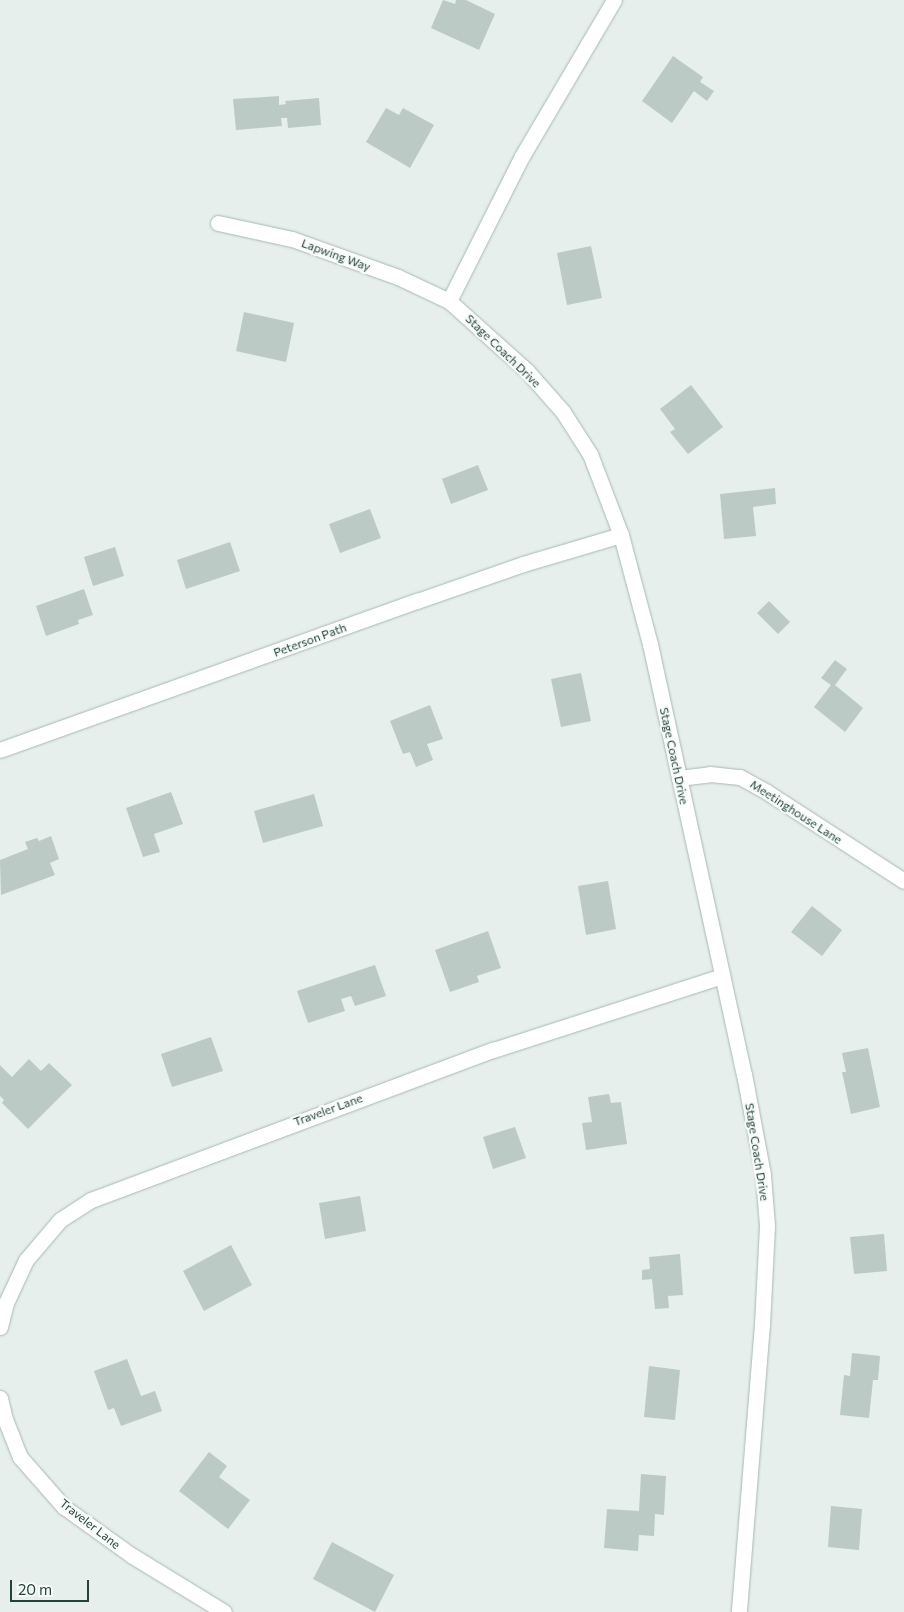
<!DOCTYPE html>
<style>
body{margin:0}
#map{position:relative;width:904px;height:1612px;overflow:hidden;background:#e6efeb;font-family:Commissioner,sans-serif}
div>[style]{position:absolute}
.building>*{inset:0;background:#bbcac4}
.roads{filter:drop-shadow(0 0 1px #a8b8b2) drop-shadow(0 0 1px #a8b8b2)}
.street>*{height:15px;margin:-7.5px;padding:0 7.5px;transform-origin:7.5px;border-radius:7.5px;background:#fff}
span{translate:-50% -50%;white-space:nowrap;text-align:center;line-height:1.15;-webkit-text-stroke:4.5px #f7fbf9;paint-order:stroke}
.street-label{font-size:12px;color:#24423a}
.scale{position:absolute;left:10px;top:1580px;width:79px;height:22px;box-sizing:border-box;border:2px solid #24423a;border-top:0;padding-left:6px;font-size:15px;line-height:18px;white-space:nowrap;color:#24423a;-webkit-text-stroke:4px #f7fbf9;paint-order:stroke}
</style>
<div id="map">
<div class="building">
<i style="clip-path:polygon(443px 0,455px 4px,456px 0,466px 0,495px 14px,479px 50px,431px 28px)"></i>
<i style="clip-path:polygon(673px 56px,703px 77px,700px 82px,714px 91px,707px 101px,694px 91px,672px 123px,642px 101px)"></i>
<i style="clip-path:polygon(279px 96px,279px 105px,286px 104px,285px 101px,319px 98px,321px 125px,288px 128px,287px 118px,281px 118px,282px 126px,236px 130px,233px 99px)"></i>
<i style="clip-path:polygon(386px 108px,399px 115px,403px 108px,434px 125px,410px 168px,366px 142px)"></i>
<i style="clip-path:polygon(591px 246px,602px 298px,567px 305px,557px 253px)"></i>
<i style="clip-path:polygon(244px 312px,294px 323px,286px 362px,236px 351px)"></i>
<i style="clip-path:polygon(691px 385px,723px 427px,688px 454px,670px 432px,675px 429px,660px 409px)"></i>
<i style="clip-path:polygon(478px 465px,488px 490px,451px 504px,442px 479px)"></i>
<i style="clip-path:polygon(775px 488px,776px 504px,753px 507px,756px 536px,724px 539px,720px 494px)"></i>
<i style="clip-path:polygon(370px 509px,381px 538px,340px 553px,329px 524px)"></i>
<i style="clip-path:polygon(230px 542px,240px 571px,186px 589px,177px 560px)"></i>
<i style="clip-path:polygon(115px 547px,124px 576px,93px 586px,84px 557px)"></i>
<i style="clip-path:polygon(84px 589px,93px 615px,78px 620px,79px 624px,46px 636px,36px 606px)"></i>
<i style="clip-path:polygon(769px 601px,790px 622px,778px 634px,757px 613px)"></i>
<i style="clip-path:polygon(835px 660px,847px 669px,835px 685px,863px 708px,845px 732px,814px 707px,831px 685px,821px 678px)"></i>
<i style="clip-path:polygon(581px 673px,591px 721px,561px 727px,551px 679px)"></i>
<i style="clip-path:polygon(430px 705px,443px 739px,427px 744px,433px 760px,416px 767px,410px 752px,403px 754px,390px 721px)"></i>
<i style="clip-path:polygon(171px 792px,183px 824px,154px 834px,160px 852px,143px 857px,126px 808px)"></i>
<i style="clip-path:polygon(314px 794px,323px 826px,263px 843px,254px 811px)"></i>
<i style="clip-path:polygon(51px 836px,59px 859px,50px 863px,55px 875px,1px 895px,0 860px,28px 849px,25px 842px,37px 838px,39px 841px)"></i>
<i style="clip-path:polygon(608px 881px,616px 929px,586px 935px,578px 886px)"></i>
<i style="clip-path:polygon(812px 906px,842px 930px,822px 956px,791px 932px)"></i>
<i style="clip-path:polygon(488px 931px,501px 968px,477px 976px,479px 982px,450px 992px,435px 950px)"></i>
<i style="clip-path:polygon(375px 965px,386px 996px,355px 1006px,351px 996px,341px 999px,345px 1011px,308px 1023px,297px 991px)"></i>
<i style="clip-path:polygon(211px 1037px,223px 1071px,172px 1087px,161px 1054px)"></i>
<i style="clip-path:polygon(868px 1048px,880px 1107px,851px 1114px,842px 1072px,846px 1072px,842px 1053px)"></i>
<i style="clip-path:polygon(29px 1059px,41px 1071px,49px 1063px,72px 1085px,28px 1129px,2px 1103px,4px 1100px,0 1096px,0 1065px,12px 1077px)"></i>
<i style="clip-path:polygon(609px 1094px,611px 1103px,621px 1102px,627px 1144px,586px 1150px,582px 1123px,592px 1122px,588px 1097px)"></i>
<i style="clip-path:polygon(515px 1127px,526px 1158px,493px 1169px,483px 1137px)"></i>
<i style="clip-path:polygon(360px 1196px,366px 1231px,325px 1239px,319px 1203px)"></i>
<i style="clip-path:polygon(884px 1234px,887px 1271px,854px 1274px,850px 1237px)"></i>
<i style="clip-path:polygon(231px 1245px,252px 1285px,204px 1311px,183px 1271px)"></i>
<i style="clip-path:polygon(680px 1254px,683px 1295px,668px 1296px,669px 1308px,655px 1309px,652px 1279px,642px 1280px,642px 1270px,650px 1269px,649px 1257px)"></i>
<i style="clip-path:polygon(852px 1353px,880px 1356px,878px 1380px,873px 1380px,869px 1418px,840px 1415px,844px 1375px,850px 1376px)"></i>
<i style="clip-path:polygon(127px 1359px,141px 1396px,155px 1391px,162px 1411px,121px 1426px,114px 1408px,108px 1410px,94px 1371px)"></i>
<i style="clip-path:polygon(649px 1366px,680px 1370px,675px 1420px,644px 1417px)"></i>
<i style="clip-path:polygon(209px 1452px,227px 1466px,219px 1477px,250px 1500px,228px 1529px,179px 1491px)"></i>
<i style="clip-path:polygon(641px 1474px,666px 1476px,664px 1515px,655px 1514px,654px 1536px,639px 1535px,638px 1551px,604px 1548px,607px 1509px,639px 1511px)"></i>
<i style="clip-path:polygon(831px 1506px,862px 1509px,859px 1550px,828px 1547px)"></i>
<i style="clip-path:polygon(332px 1542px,394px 1575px,375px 1612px,313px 1579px)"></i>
</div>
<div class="roads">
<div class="street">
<i style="left:614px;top:0;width:181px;rotate:120.5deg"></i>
<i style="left:522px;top:156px;width:162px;rotate:116.7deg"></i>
<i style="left:449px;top:301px;width:105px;rotate:41.9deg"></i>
<i style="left:527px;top:371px;width:55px;rotate:48.7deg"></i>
<i style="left:563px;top:412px;width:50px;rotate:57.3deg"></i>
<i style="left:590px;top:454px;width:87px;rotate:69.1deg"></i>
<i style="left:621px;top:535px;width:113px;rotate:75.1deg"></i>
<i style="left:650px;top:644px;width:440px;rotate:77.7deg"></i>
<i style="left:744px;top:1074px;width:103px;rotate:79.3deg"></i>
<i style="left:763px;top:1175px;width:51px;rotate:85.5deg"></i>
<i style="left:767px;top:1226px;width:98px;rotate:92.9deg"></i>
<i style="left:762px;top:1324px;width:289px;rotate:94.6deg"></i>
<i style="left:218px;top:223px;width:76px;rotate:12.2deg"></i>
<i style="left:292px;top:239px;width:113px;rotate:19.7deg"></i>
<i style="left:398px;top:277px;width:56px;rotate:25.2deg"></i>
<i style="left:0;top:750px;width:443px;rotate:-19.7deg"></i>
<i style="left:417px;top:601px;width:112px;rotate:-19.2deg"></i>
<i style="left:523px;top:564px;width:102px;rotate:-16.5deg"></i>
<i style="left:679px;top:778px;width:31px;rotate:-7deg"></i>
<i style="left:710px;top:774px;width:30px;rotate:6deg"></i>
<i style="left:740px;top:777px;width:31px;rotate:29deg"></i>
<i style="left:767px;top:792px;width:163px;rotate:33deg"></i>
<i style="left:0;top:1327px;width:25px;rotate:-76deg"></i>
<i style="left:6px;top:1303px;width:47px;rotate:-65.1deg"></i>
<i style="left:26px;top:1260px;width:52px;rotate:-49.6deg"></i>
<i style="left:60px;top:1220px;width:37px;rotate:-33deg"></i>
<i style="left:91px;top:1200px;width:429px;rotate:-20.5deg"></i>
<i style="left:493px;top:1050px;width:241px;rotate:-17.9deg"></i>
<i style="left:0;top:1398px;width:22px;rotate:77deg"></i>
<i style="left:5px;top:1419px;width:41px;rotate:68.5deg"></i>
<i style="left:20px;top:1457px;width:67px;rotate:48.7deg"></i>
<i style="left:64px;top:1507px;width:82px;rotate:35.6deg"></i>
<i style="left:131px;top:1555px;width:109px;rotate:31.5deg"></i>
</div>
</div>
<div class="street-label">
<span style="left:336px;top:255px;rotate:20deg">Lapwing Way</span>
<span style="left:503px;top:351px;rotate:44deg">Stage Coach Drive</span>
<span style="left:310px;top:640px;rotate:-20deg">Peterson Path</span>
<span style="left:674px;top:756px;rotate:78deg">Stage Coach Drive</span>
<span style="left:796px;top:812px;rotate:33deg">Meetinghouse Lane</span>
<span style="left:328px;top:1110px;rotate:-20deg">Traveler Lane</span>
<span style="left:757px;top:1152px;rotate:81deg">Stage Coach Drive</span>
<span style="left:90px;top:1524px;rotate:38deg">Traveler Lane</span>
</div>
<div class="scale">20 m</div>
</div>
